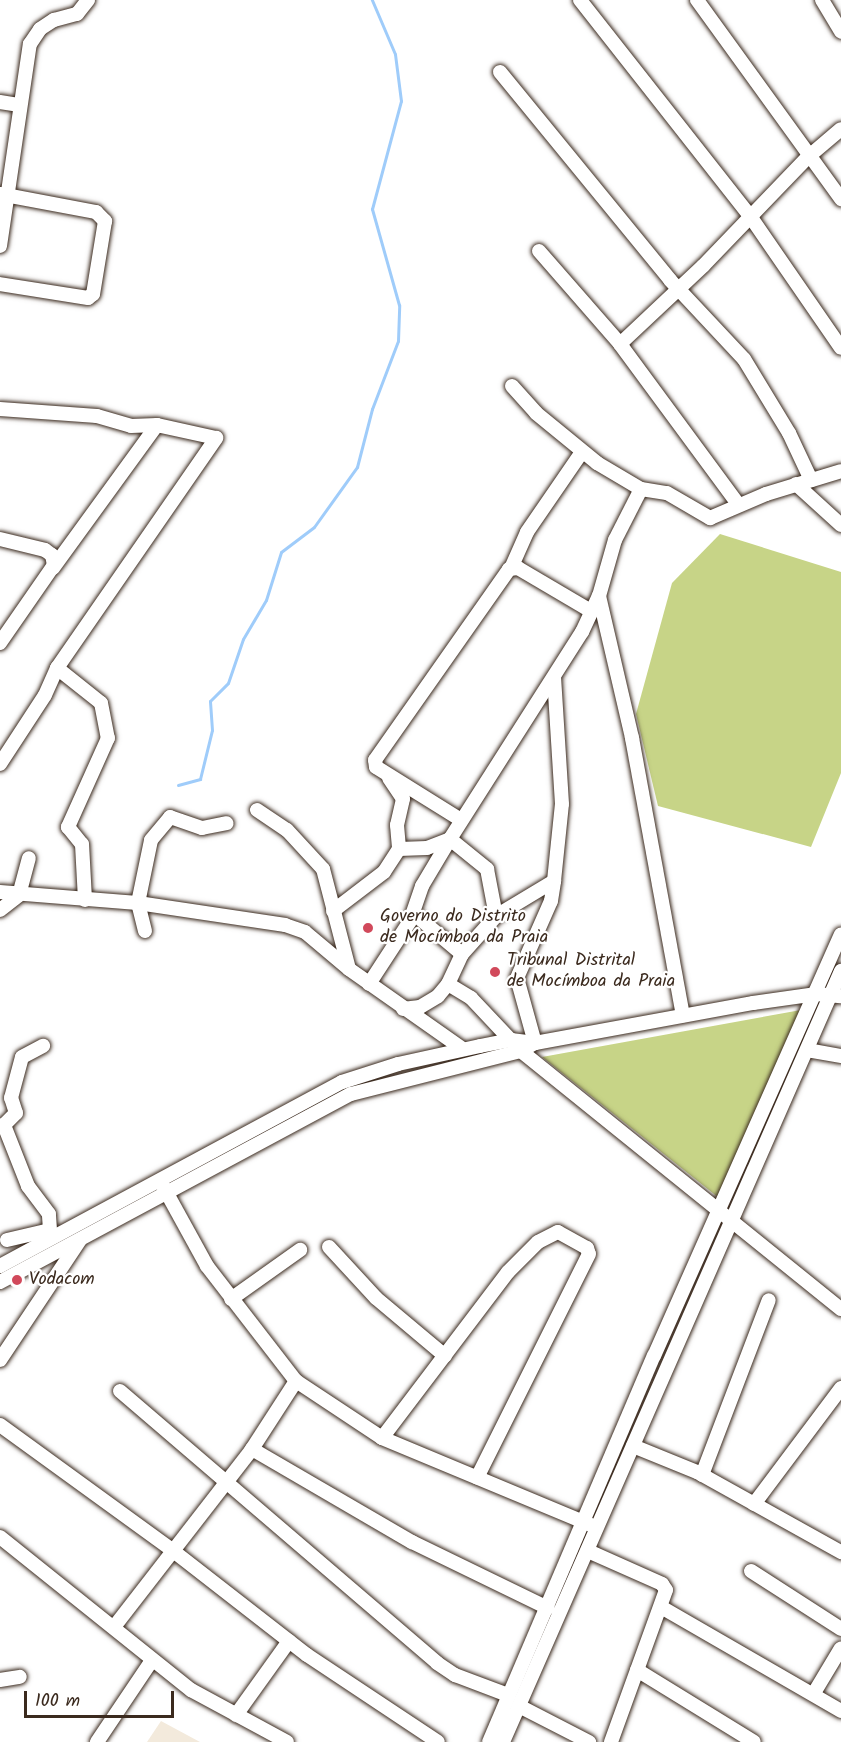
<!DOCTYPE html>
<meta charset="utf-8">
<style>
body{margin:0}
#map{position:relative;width:841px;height:1742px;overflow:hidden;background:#fff;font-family:Kalam,sans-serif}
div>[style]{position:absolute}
.built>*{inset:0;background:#f3eadc}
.green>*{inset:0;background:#c7d487}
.stream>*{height:3px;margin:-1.5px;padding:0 1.5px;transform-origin:1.5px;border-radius:1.5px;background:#9fccfa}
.roads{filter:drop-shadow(0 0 2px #3b2a1e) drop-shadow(0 0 2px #3b2a1e)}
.minor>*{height:14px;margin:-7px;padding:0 7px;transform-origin:7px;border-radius:7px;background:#fff}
.dots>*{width:16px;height:16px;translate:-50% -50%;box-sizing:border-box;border:3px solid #fff;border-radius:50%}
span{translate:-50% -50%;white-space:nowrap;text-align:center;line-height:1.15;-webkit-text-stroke:4.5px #fff;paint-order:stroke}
.poi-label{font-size:18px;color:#3b2a1e}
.left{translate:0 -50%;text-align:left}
.scale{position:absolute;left:24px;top:1691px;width:150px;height:27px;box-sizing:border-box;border:3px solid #3b2a1e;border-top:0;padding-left:8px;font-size:18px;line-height:21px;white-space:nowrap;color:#3b2a1e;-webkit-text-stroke:4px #fff;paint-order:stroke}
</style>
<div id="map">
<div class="built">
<i style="clip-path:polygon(161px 1721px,200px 1742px,147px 1742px)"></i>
</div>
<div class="green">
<i style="clip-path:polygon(720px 534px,841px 572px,841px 773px,811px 847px,658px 806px,636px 714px,672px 583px)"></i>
<i style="clip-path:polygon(801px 1010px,719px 1198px,542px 1057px)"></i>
</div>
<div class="stream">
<i style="left:178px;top:785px;width:23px;rotate:-15deg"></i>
<i style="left:200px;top:779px;width:50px;rotate:-76.2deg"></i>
<i style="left:212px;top:730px;width:29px;rotate:-94deg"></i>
<i style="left:210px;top:701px;width:25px;rotate:-45deg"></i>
<i style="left:228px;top:683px;width:46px;rotate:-71.2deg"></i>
<i style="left:243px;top:639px;width:45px;rotate:-59.5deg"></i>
<i style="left:266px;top:600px;width:50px;rotate:-72.6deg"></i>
<i style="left:281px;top:552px;width:41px;rotate:-37.1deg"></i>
<i style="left:314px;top:527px;width:74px;rotate:-54.4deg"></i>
<i style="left:357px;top:467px;width:60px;rotate:-75.5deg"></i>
<i style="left:372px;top:409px;width:73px;rotate:-69.1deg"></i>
<i style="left:398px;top:341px;width:36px;rotate:-88deg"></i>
<i style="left:399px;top:305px;width:100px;rotate:-105.7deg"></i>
<i style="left:372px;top:209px;width:112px;rotate:-75deg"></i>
<i style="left:401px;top:101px;width:47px;rotate:-97.3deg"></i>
<i style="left:395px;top:54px;width:59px;rotate:-113.1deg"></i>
</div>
<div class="roads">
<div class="minor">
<i style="left:580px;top:0;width:275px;rotate:51.8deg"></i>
<i style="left:750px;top:216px;width:160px;rotate:55.4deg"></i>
<i style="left:697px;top:0;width:246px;rotate:54.1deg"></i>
<i style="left:822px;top:0;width:37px;rotate:59deg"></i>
<i style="left:500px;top:72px;width:269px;rotate:50.7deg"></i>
<i style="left:670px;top:280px;width:108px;rotate:46.9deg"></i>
<i style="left:744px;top:359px;width:87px;rotate:58.7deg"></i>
<i style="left:789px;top:433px;width:52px;rotate:64.9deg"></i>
<i style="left:0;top:102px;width:20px;rotate:9deg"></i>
<i style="left:0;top:194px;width:98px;rotate:10.6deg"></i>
<i style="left:96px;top:212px;width:13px;rotate:45deg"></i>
<i style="left:105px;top:221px;width:74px;rotate:99.3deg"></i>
<i style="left:93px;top:294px;width:6px;rotate:141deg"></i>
<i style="left:88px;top:298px;width:89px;rotate:-171deg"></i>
<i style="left:0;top:246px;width:204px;rotate:-81.6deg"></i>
<i style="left:30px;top:44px;width:18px;rotate:-56deg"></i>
<i style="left:40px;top:29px;width:17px;rotate:-33deg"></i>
<i style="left:54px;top:20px;width:24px;rotate:-15deg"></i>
<i style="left:77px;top:14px;width:18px;rotate:-52deg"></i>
<i style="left:539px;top:251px;width:123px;rotate:48.9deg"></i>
<i style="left:620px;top:344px;width:199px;rotate:53.6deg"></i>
<i style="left:620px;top:344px;width:114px;rotate:-43.2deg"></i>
<i style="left:703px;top:266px;width:151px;rotate:-46.1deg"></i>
<i style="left:808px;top:157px;width:43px;rotate:-40.3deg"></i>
<i style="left:512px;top:386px;width:36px;rotate:48deg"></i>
<i style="left:536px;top:413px;width:79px;rotate:39.3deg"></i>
<i style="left:597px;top:463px;width:51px;rotate:30.6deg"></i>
<i style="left:641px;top:489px;width:26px;rotate:9deg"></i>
<i style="left:667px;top:493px;width:50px;rotate:30.2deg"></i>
<i style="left:710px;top:518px;width:61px;rotate:-23.2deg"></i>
<i style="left:766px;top:494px;width:78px;rotate:-17deg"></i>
<i style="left:0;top:409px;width:97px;rotate:4.1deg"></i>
<i style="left:97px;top:416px;width:35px;rotate:16deg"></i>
<i style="left:131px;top:426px;width:26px;rotate:-2deg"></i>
<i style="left:796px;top:484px;width:61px;rotate:42.3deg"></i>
<i style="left:0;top:539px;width:46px;rotate:13.7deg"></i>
<i style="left:45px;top:550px;width:9px;rotate:36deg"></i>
<i style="left:52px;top:555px;width:10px;rotate:79deg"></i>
<i style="left:54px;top:565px;width:95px;rotate:124.7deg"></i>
<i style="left:512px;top:566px;width:37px;rotate:-66deg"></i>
<i style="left:527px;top:532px;width:97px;rotate:-55.5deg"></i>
<i style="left:599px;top:596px;width:146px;rotate:76.9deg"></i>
<i style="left:632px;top:738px;width:282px;rotate:79.6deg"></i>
<i style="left:57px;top:668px;width:56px;rotate:38.5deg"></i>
<i style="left:101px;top:703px;width:36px;rotate:79deg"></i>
<i style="left:108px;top:738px;width:98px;rotate:114.2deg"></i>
<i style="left:68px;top:827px;width:22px;rotate:51deg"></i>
<i style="left:82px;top:844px;width:56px;rotate:86.9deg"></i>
<i style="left:0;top:764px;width:82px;rotate:-56.9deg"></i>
<i style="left:45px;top:695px;width:30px;rotate:-66deg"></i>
<i style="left:57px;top:668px;width:280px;rotate:-55.3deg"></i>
<i style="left:216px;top:438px;width:60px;rotate:-167.6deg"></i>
<i style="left:157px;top:425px;width:177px;rotate:126deg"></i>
<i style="left:376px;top:767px;width:7px;rotate:-98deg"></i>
<i style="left:375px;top:760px;width:233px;rotate:-54.9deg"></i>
<i style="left:509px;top:569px;width:9px;rotate:-6deg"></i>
<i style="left:518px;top:568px;width:85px;rotate:30.5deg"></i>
<i style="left:376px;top:767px;width:100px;rotate:31.9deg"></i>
<i style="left:389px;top:778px;width:25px;rotate:56deg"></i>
<i style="left:403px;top:799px;width:27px;rotate:103deg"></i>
<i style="left:397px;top:825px;width:24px;rotate:85deg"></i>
<i style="left:257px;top:810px;width:36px;rotate:34deg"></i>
<i style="left:287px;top:830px;width:53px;rotate:47.3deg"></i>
<i style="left:323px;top:869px;width:103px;rotate:75.4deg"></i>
<i style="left:0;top:892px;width:138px;rotate:4.6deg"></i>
<i style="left:138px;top:903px;width:149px;rotate:8.5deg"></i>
<i style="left:285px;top:925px;width:21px;rotate:19deg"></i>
<i style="left:305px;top:932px;width:57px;rotate:40.1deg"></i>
<i style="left:349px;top:969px;width:139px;rotate:35.1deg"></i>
<i style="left:0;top:910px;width:24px;rotate:-38deg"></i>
<i style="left:19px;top:895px;width:38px;rotate:-75deg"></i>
<i style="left:333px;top:911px;width:64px;rotate:-37.4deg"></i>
<i style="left:384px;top:872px;width:27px;rotate:-57deg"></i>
<i style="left:399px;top:849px;width:28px;rotate:-2deg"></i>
<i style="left:427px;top:848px;width:25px;rotate:-21deg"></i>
<i style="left:450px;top:839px;width:48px;rotate:39deg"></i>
<i style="left:487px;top:869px;width:48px;rotate:79.2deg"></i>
<i style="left:413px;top:913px;width:64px;rotate:39.9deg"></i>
<i style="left:145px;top:931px;width:29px;rotate:-104deg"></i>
<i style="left:138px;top:903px;width:64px;rotate:-78.3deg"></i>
<i style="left:151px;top:840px;width:30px;rotate:-50deg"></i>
<i style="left:170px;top:817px;width:34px;rotate:19deg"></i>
<i style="left:202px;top:828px;width:25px;rotate:-11deg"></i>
<i style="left:369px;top:984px;width:75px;rotate:-56.9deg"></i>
<i style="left:410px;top:921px;width:37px;rotate:-71deg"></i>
<i style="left:422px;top:886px;width:55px;rotate:-59.2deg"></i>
<i style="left:450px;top:839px;width:246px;rotate:-57.5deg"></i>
<i style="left:582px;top:632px;width:40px;rotate:-65deg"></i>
<i style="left:599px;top:596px;width:58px;rotate:-74.1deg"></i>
<i style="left:615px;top:540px;width:57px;rotate:-63deg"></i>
<i style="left:448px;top:984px;width:27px;rotate:31deg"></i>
<i style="left:471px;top:998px;width:73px;rotate:46.7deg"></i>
<i style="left:521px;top:1051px;width:411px;rotate:38.9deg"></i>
<i style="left:403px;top:1009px;width:17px;rotate:-7deg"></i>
<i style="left:420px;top:1007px;width:21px;rotate:-31deg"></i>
<i style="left:438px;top:996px;width:16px;rotate:-50deg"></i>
<i style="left:448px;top:984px;width:33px;rotate:-65deg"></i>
<i style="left:462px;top:954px;width:51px;rotate:-48.2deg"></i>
<i style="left:496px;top:916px;width:68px;rotate:-31.1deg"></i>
<i style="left:554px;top:881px;width:77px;rotate:-84.1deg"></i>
<i style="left:562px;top:804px;width:127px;rotate:-93.6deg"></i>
<i style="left:535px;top:1043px;width:67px;rotate:-105.5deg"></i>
<i style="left:517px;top:978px;width:84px;rotate:-66.2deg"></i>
<i style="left:551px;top:901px;width:20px;rotate:-81deg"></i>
<i style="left:807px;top:1050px;width:35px;rotate:10deg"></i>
<i style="left:163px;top:1186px;width:91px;rotate:61.2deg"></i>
<i style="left:207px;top:1266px;width:145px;rotate:52.3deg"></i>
<i style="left:296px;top:1381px;width:103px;rotate:33.5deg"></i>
<i style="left:382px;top:1438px;width:226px;rotate:22.6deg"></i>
<i style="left:7px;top:1240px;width:44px;rotate:-13.1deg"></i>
<i style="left:50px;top:1230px;width:16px;rotate:-94deg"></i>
<i style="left:49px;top:1214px;width:35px;rotate:-127deg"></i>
<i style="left:28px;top:1186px;width:66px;rotate:-111.5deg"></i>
<i style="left:4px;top:1125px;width:17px;rotate:-45deg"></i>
<i style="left:16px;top:1113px;width:16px;rotate:-108deg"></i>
<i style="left:11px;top:1098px;width:42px;rotate:-75deg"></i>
<i style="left:22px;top:1057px;width:24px;rotate:-28deg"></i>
<i style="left:329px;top:1247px;width:69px;rotate:47.3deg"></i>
<i style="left:376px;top:1298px;width:90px;rotate:40deg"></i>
<i style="left:0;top:1266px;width:388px;rotate:-28.3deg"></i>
<i style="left:342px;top:1082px;width:59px;rotate:-17.8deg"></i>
<i style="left:398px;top:1064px;width:84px;rotate:-12.4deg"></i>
<i style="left:480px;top:1046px;width:32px;rotate:-11deg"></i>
<i style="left:511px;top:1040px;width:24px;rotate:7deg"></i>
<i style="left:535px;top:1043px;width:222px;rotate:-10.4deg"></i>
<i style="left:753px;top:1003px;width:64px;rotate:-8.1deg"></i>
<i style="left:816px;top:994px;width:25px;rotate:5deg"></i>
<i style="left:0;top:1282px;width:398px;rotate:-28.2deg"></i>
<i style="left:351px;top:1094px;width:175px;rotate:-14.2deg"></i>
<i style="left:521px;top:1051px;width:16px;rotate:-30deg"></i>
<i style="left:231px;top:1299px;width:85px;rotate:-35.4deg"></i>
<i style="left:0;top:1360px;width:144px;rotate:-56.3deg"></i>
<i style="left:120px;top:1391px;width:418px;rotate:40.6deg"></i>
<i style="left:437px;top:1663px;width:22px;rotate:34deg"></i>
<i style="left:455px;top:1675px;width:57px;rotate:20.7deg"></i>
<i style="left:0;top:1425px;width:213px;rotate:36deg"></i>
<i style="left:172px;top:1550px;width:171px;rotate:37.9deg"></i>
<i style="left:307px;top:1655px;width:157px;rotate:33.6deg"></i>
<i style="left:382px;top:1438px;width:208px;rotate:-52.8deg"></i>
<i style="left:508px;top:1272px;width:42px;rotate:-45deg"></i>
<i style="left:538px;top:1242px;width:22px;rotate:-27deg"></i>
<i style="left:558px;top:1232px;width:33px;rotate:29deg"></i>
<i style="left:587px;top:1248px;width:6px;rotate:72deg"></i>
<i style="left:589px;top:1254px;width:250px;rotate:116.6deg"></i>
<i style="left:633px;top:1446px;width:69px;rotate:22.1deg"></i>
<i style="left:697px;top:1472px;width:165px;rotate:29.1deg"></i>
<i style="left:252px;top:1449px;width:185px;rotate:30.2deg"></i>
<i style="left:412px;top:1542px;width:151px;rotate:25.9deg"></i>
<i style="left:702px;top:1475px;width:187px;rotate:-69.1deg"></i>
<i style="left:754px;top:1504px;width:145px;rotate:-53.1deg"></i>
<i style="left:0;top:1537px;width:245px;rotate:38.7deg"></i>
<i style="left:191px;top:1690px;width:109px;rotate:28.4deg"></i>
<i style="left:588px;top:1551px;width:81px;rotate:24deg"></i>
<i style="left:662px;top:1584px;width:7px;rotate:56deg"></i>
<i style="left:666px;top:1590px;width:162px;rotate:109.9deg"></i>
<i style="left:751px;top:1571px;width:107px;rotate:32.8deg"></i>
<i style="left:661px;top:1607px;width:208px;rotate:30deg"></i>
<i style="left:114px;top:1627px;width:225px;rotate:-52.2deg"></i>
<i style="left:252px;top:1449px;width:81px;rotate:-57.1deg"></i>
<i style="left:637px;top:1670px;width:137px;rotate:31.6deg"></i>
<i style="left:0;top:1680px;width:20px;rotate:-9deg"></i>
<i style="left:814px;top:1693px;width:52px;rotate:-59deg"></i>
<i style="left:519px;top:1706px;width:79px;rotate:27.2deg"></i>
<i style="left:236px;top:1715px;width:91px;rotate:-54.4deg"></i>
<i style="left:97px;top:1742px;width:99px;rotate:-56.1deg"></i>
<i style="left:489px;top:1742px;width:420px;rotate:-66.9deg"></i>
<i style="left:654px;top:1356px;width:461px;rotate:-66.1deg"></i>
<i style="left:503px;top:1742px;width:842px;rotate:-66.33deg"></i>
</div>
</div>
<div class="dots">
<i style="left:368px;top:928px;background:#d1495b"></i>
<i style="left:495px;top:972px;background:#d1495b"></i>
<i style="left:17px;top:1280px;background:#d1495b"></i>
</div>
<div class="poi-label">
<span class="left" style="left:380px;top:928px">Governo do Distrito<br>de Mocímboa da Praia</span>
<span class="left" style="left:507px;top:972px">Tribunal Distrital<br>de Mocímboa da Praia</span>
<span class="left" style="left:29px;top:1280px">Vodacom</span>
</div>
<div class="scale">100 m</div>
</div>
